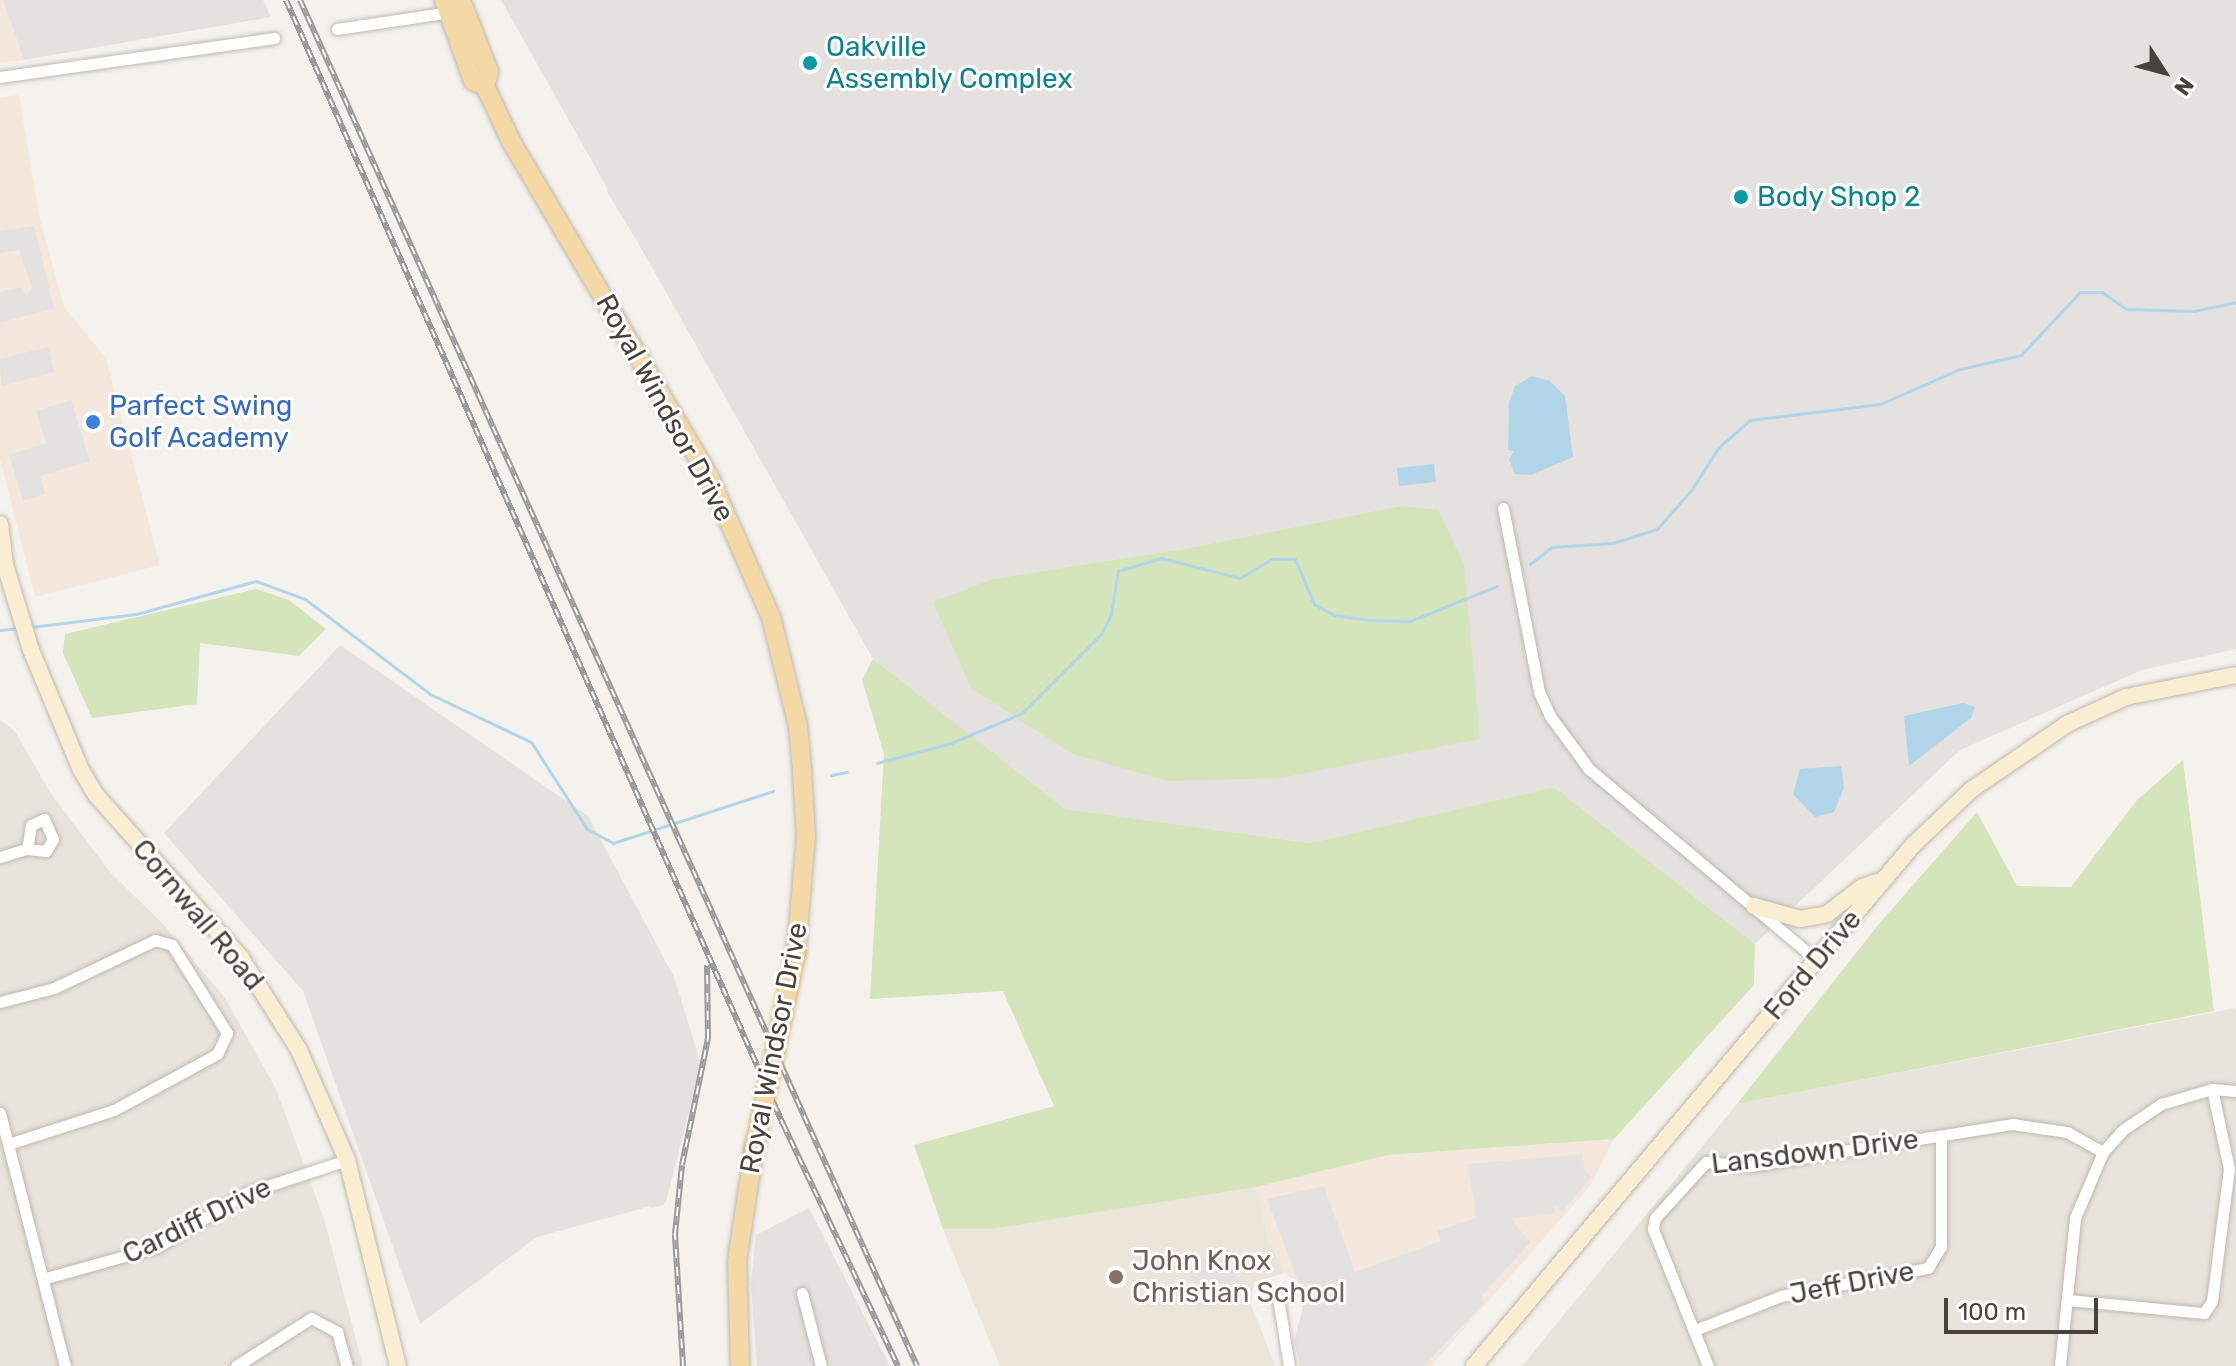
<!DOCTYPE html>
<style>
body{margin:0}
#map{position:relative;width:2236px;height:1366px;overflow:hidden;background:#f5f2ed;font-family:Rubik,sans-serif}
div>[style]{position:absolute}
.residential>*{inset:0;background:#e8e3dc}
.commercial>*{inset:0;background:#f3e8db}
.industrial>*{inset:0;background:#e5e1de}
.education>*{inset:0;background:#ece5d9}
.green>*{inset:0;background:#d4e4bb}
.parking>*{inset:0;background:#e4e2e0}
.water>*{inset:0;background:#b1d6e9}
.stream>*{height:3px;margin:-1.5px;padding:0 1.5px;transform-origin:1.5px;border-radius:1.5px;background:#b1d6e9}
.roads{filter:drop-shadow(0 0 2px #bfb9b0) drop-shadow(0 0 2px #bfb9b0)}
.street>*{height:11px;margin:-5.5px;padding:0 5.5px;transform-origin:5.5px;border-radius:5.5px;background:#fff}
.secondary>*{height:16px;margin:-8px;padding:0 8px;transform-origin:8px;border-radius:8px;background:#f9edd2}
.primary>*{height:18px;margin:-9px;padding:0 9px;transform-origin:9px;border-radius:9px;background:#f4d9a7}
.rail>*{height:6px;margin-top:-3px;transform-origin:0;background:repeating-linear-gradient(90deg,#fff 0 9px,#9a9a9a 0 18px);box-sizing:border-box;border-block:2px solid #9a9a9a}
.bridges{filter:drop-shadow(0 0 2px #d8b578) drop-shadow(0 0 2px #d8b578)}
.primary-bridge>*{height:18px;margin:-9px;padding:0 9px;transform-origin:9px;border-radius:9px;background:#f4d9a7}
.dots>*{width:22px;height:22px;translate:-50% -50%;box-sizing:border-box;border:4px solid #fff;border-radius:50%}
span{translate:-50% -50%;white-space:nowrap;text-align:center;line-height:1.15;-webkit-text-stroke:6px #fff;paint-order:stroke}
.culture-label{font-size:28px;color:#0d838f}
.left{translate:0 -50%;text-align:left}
.shop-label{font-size:28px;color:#366cbe}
.street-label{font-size:28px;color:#49423b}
.education-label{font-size:28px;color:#785e54}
.north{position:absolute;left:2124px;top:32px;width:80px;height:80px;-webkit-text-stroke:6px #fff;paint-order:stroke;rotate:126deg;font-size:22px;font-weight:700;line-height:32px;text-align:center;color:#49423b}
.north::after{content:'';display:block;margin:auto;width:28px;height:36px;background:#49423b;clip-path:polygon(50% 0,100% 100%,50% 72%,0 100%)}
.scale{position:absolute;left:1944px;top:1298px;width:154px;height:36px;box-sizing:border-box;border:4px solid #49423b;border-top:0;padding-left:10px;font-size:24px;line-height:28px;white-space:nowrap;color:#49423b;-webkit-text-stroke:6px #fff;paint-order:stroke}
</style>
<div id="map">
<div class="residential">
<i style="clip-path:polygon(0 720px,15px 731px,51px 794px,110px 872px,163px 924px,225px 998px,276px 1089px,324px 1219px,363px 1366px,0 1366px)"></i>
<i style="clip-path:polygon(2236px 1008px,2236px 1366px,1522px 1366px,1737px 1104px)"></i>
</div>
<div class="commercial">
<i style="clip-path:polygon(0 0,3px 0,24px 60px,0 63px)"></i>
<i style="clip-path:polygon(19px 95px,39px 215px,64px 307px,106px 358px,160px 565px,35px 597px,0 459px,0 97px)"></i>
<i style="clip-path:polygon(1614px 1139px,1590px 1186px,1431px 1366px,1305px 1366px,1307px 1294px,1285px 1273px,1269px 1242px,1256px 1187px,1388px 1155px)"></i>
</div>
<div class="industrial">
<i style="clip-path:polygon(3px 0,263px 0,271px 17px,24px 60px)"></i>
<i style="clip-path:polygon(evenodd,501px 0,2236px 0,2236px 649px,2142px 670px,1960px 750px,1755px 944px,1554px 787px,1310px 843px,1064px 809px,873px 659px,501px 0,1400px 506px,1480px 739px,993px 579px,1189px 548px,1400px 506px)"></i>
<i style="clip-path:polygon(340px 645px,588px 816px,674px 977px,701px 1064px,666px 1202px,537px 1237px,420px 1324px,303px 991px,164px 833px)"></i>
<i style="clip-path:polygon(809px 1208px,890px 1366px,757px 1366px,751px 1284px,756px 1235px)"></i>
</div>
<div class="education">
<i style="clip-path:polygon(1256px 1187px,1269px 1242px,1285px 1273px,1254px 1282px,1251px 1304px,1275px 1366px,1000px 1366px,943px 1229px,992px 1229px)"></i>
</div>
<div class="green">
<i style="clip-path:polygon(1400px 506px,1438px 510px,1464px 564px,1480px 739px,1280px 778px,1168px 781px,1073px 754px,971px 688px,933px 602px,993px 579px,1189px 548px)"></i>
<i style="clip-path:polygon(256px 589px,289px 600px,326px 629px,299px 656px,200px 643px,197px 704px,92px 718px,63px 653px,65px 634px)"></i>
<i style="clip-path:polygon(873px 659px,1065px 809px,1310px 843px,1554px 787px,1755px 944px,1754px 985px,1614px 1139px,1388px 1155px,1256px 1187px,992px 1229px,943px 1229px,914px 1145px,1054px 1106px,1003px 991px,870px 999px,884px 754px,862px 680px)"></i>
<i style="clip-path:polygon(2183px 760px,2214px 1011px,1737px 1104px,1878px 925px,1977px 812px,2017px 886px,2071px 887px,2137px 800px)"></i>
</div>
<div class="parking">
<i style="clip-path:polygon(731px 0,755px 17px,726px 61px,814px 120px,876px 456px,782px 444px,736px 404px,606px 190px,641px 180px,610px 32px,618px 15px,690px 63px)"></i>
<i style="clip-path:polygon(34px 226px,54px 308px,0 323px,0 292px,22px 287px,26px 295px,32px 288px,19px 250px,0 253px,0 231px)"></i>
<i style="clip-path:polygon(48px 347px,54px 372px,1px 386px,0 359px)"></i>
<i style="clip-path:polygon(71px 400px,90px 461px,40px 476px,45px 494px,23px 501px,9px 455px,46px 443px,36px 411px)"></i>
<i style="clip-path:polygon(2236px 413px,2236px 629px,1877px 684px,1882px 741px,1734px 763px,1713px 728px,1696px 662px,1734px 660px,1728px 615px,1819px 592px,1802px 479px)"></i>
<i style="clip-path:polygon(659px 1106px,680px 1113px,664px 1205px,651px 1208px,652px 1201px,583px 1219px,581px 1211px,571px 1215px,566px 1192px)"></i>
<i style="clip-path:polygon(1583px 1154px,1584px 1170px,1592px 1176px,1562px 1212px,1556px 1205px,1554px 1214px,1511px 1218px,1530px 1243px,1482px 1295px,1483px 1304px,1424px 1366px,1300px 1366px,1294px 1340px,1305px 1300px,1267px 1199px,1324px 1186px,1355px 1272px,1441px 1241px,1437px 1231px,1476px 1218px,1468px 1164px)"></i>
<i style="clip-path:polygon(1254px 1255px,1256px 1266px,1236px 1269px,1241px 1301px,1197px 1309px,1190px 1267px)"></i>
</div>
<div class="water">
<i style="clip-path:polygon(1532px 376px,1550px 381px,1565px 396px,1573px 457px,1531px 475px,1515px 474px,1509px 459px,1514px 451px,1508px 450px,1509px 403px,1515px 386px)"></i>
<i style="clip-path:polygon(1434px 464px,1436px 482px,1399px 486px,1397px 468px)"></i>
<i style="clip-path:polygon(1963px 703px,1975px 707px,1971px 718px,1909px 766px,1904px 716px)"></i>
<i style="clip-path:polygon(1841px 766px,1844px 788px,1834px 812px,1815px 817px,1793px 794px,1800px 769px)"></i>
</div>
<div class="stream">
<i style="left:1530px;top:564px;width:28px;rotate:-38deg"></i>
<i style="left:1552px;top:547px;width:61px;rotate:-3.8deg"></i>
<i style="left:1613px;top:543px;width:46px;rotate:-17.7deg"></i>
<i style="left:1657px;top:529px;width:53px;rotate:-48.8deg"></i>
<i style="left:1692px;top:489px;width:49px;rotate:-57.6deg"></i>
<i style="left:1718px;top:448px;width:43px;rotate:-41.2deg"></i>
<i style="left:1750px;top:420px;width:131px;rotate:-7deg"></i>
<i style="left:1880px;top:404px;width:87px;rotate:-23.6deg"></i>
<i style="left:1960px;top:369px;width:63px;rotate:-12.9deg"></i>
<i style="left:2021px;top:355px;width:86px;rotate:-46.9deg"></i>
<i style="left:2080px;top:292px;width:22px"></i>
<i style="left:2102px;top:292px;width:29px;rotate:35deg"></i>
<i style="left:2126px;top:309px;width:68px;rotate:1.7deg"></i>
<i style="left:2194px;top:311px;width:43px;rotate:-12.1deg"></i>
<i style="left:31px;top:627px;width:106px;rotate:-7.1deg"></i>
<i style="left:136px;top:614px;width:124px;rotate:-15.4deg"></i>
<i style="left:256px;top:581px;width:52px;rotate:20.2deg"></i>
<i style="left:305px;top:599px;width:157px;rotate:37.2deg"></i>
<i style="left:430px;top:694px;width:112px;rotate:25.4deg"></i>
<i style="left:531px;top:742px;width:103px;rotate:57.2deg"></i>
<i style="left:587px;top:829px;width:30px;rotate:28deg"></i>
<i style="left:613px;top:843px;width:168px;rotate:-18deg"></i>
<i style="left:0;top:630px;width:20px;rotate:-6deg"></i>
<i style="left:877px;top:763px;width:77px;rotate:-15.1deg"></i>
<i style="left:951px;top:743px;width:77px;rotate:-22.9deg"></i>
<i style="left:1022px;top:713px;width:112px;rotate:-45deg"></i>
<i style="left:1101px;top:634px;width:22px;rotate:-63deg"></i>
<i style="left:1111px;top:614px;width:44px;rotate:-80.8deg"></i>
<i style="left:1118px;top:571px;width:45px;rotate:-16.8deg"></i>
<i style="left:1161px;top:558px;width:81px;rotate:14.2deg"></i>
<i style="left:1240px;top:578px;width:37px;rotate:-31deg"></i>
<i style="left:1272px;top:559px;width:23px"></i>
<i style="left:1295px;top:559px;width:49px;rotate:67.1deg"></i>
<i style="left:1314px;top:604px;width:23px;rotate:29deg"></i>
<i style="left:1334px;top:615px;width:36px;rotate:8deg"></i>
<i style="left:1370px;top:620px;width:40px;rotate:1.4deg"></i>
<i style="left:1410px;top:621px;width:94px;rotate:-21.9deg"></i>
<i style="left:831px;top:775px;width:16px;rotate:-11deg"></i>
</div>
<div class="roads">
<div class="street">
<i style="left:337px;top:29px;width:115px;rotate:-8.5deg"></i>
<i style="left:0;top:77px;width:277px;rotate:-8.1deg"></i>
<i style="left:1503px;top:508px;width:187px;rotate:78.9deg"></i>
<i style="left:1539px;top:692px;width:26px;rotate:65deg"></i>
<i style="left:1550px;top:716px;width:66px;rotate:53.7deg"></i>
<i style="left:1589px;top:769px;width:297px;rotate:40deg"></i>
<i style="left:0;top:857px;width:28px;rotate:-17deg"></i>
<i style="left:27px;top:849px;width:19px;rotate:6deg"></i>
<i style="left:46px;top:851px;width:14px;rotate:-60deg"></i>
<i style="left:53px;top:839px;width:22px;rotate:-114deg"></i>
<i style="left:44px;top:819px;width:14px;rotate:155deg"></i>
<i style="left:31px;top:825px;width:24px;rotate:99deg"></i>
<i style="left:0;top:1002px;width:56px;rotate:-14.5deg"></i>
<i style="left:54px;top:988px;width:112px;rotate:-25.4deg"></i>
<i style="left:155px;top:940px;width:18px;rotate:16deg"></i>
<i style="left:172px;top:945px;width:104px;rotate:58deg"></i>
<i style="left:227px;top:1033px;width:23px;rotate:115deg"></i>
<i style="left:217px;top:1054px;width:117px;rotate:151.5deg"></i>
<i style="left:114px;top:1110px;width:111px;rotate:162.2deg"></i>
<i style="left:0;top:1113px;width:261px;rotate:75.6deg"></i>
<i style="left:46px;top:1278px;width:115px;rotate:-15.6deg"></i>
<i style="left:157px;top:1247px;width:104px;rotate:-31.2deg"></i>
<i style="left:246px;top:1193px;width:106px;rotate:-18.1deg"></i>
<i style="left:802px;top:1293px;width:75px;rotate:75.4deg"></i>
<i style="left:1278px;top:1298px;width:69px;rotate:80.8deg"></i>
<i style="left:2068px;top:1300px;width:137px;rotate:5.5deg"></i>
<i style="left:2204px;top:1313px;width:14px;rotate:-56deg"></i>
<i style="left:2212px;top:1301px;width:133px;rotate:-82.7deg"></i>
<i style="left:2229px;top:1169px;width:82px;rotate:-102deg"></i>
<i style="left:1695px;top:1330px;width:92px;rotate:-21.6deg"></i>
<i style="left:1781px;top:1296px;width:150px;rotate:-10.8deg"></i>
<i style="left:1928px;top:1268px;width:26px;rotate:-59deg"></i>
<i style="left:1941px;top:1246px;width:110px;rotate:-90deg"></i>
<i style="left:236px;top:1366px;width:89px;rotate:-32.6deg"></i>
<i style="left:311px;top:1318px;width:30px;rotate:28deg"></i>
<i style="left:337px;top:1332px;width:35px;rotate:74deg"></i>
<i style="left:1708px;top:1366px;width:148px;rotate:-111.9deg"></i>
<i style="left:1653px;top:1229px;width:11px;rotate:-80deg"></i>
<i style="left:1655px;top:1218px;width:76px;rotate:-47.7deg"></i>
<i style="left:1706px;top:1162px;width:44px;rotate:5.2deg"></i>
<i style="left:1750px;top:1166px;width:265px;rotate:-9.1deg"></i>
<i style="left:2012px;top:1124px;width:56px;rotate:8.3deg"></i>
<i style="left:2067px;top:1132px;width:41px;rotate:29.1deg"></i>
<i style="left:2060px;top:1366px;width:149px;rotate:-84.2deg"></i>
<i style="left:2075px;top:1218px;width:72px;rotate:-67deg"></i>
<i style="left:2103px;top:1152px;width:31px;rotate:-48deg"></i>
<i style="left:2124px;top:1129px;width:45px;rotate:-34deg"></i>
<i style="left:2161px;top:1104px;width:53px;rotate:-16.4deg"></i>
<i style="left:2212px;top:1089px;width:24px;rotate:5deg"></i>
</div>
<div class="secondary">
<i style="left:0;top:524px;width:41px;rotate:83deg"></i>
<i style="left:5px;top:565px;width:89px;rotate:73deg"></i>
<i style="left:31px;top:650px;width:130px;rotate:67.4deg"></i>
<i style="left:81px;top:770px;width:29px;rotate:59deg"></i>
<i style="left:96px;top:795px;width:218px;rotate:48.3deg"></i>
<i style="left:241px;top:958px;width:109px;rotate:57.8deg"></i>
<i style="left:299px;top:1050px;width:120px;rotate:66.4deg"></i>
<i style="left:347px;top:1160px;width:212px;rotate:76.1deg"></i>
<i style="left:1754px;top:906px;width:48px;rotate:15.8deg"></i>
<i style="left:1800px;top:919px;width:27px;rotate:-10deg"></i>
<i style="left:1827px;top:914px;width:44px;rotate:-37.6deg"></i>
<i style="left:1862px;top:887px;width:23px;rotate:-18deg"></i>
<i style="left:1474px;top:1366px;width:681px;rotate:-49.88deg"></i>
<i style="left:1913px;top:845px;width:80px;rotate:-43.5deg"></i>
<i style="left:1971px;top:790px;width:116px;rotate:-34.5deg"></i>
<i style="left:2067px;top:724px;width:65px;rotate:-24.6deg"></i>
<i style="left:2126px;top:697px;width:112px;rotate:-11.3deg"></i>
</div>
<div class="primary">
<i style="left:444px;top:0;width:86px;rotate:70.3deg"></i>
<i style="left:473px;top:81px;width:13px;rotate:23deg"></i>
<i style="left:461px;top:0;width:77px;rotate:68.7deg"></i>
<i style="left:489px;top:72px;width:15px;rotate:106deg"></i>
<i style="left:485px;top:86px;width:63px;rotate:64.7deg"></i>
<i style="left:512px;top:143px;width:387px;rotate:59.4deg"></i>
<i style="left:709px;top:476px;width:154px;rotate:66.3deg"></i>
<i style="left:771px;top:617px;width:112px;rotate:76.1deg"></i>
<i style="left:798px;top:726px;width:45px;rotate:84.9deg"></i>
<i style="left:802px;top:771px;width:65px;rotate:86.5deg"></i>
<i style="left:806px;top:836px;width:117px;rotate:94.9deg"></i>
<i style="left:740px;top:1366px;width:105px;rotate:-91.6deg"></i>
<i style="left:737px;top:1261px;width:112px;rotate:-81.3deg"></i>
</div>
</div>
<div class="rail">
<i style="left:286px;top:0;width:1229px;rotate:66.15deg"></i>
<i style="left:783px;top:1124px;width:268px;rotate:64.6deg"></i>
<i style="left:300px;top:0;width:1499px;rotate:65.69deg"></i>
<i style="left:683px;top:1366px;width:132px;rotate:-93.5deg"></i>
<i style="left:675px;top:1234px;width:69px;rotate:-84.2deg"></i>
<i style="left:682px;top:1165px;width:130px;rotate:-78.4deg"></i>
<i style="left:708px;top:1038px;width:73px;rotate:-90.8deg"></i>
</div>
<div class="bridges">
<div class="primary-bridge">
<i style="left:754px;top:1150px;width:201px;rotate:-78deg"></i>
</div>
</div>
<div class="dots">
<i style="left:810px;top:63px;background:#0f9aa8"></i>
<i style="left:1741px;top:197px;background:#0f9aa8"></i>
<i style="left:93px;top:422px;background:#3f7fe0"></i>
<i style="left:1116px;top:1277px;background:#8d6e63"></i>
</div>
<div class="culture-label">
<span class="left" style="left:826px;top:63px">Oakville<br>Assembly Complex</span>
<span class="left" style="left:1757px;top:197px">Body Shop 2</span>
</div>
<div class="shop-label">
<span class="left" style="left:109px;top:422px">Parfect Swing<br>Golf Academy</span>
</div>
<div class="street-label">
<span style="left:665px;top:408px;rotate:61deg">Royal Windsor Drive</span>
<span style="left:198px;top:915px;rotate:50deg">Cornwall Road</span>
<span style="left:1813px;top:965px;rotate:-50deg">Ford Drive</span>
<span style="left:774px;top:1048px;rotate:-79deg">Royal Windsor Drive</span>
<span style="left:1815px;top:1152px;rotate:-7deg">Lansdown Drive</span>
<span style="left:197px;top:1221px;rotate:-26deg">Cardiff Drive</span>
<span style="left:1852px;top:1283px;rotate:-11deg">Jeff Drive</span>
</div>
<div class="education-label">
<span class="left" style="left:1132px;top:1277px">John Knox<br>Christian School</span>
</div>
<div class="north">N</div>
<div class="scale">100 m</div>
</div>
